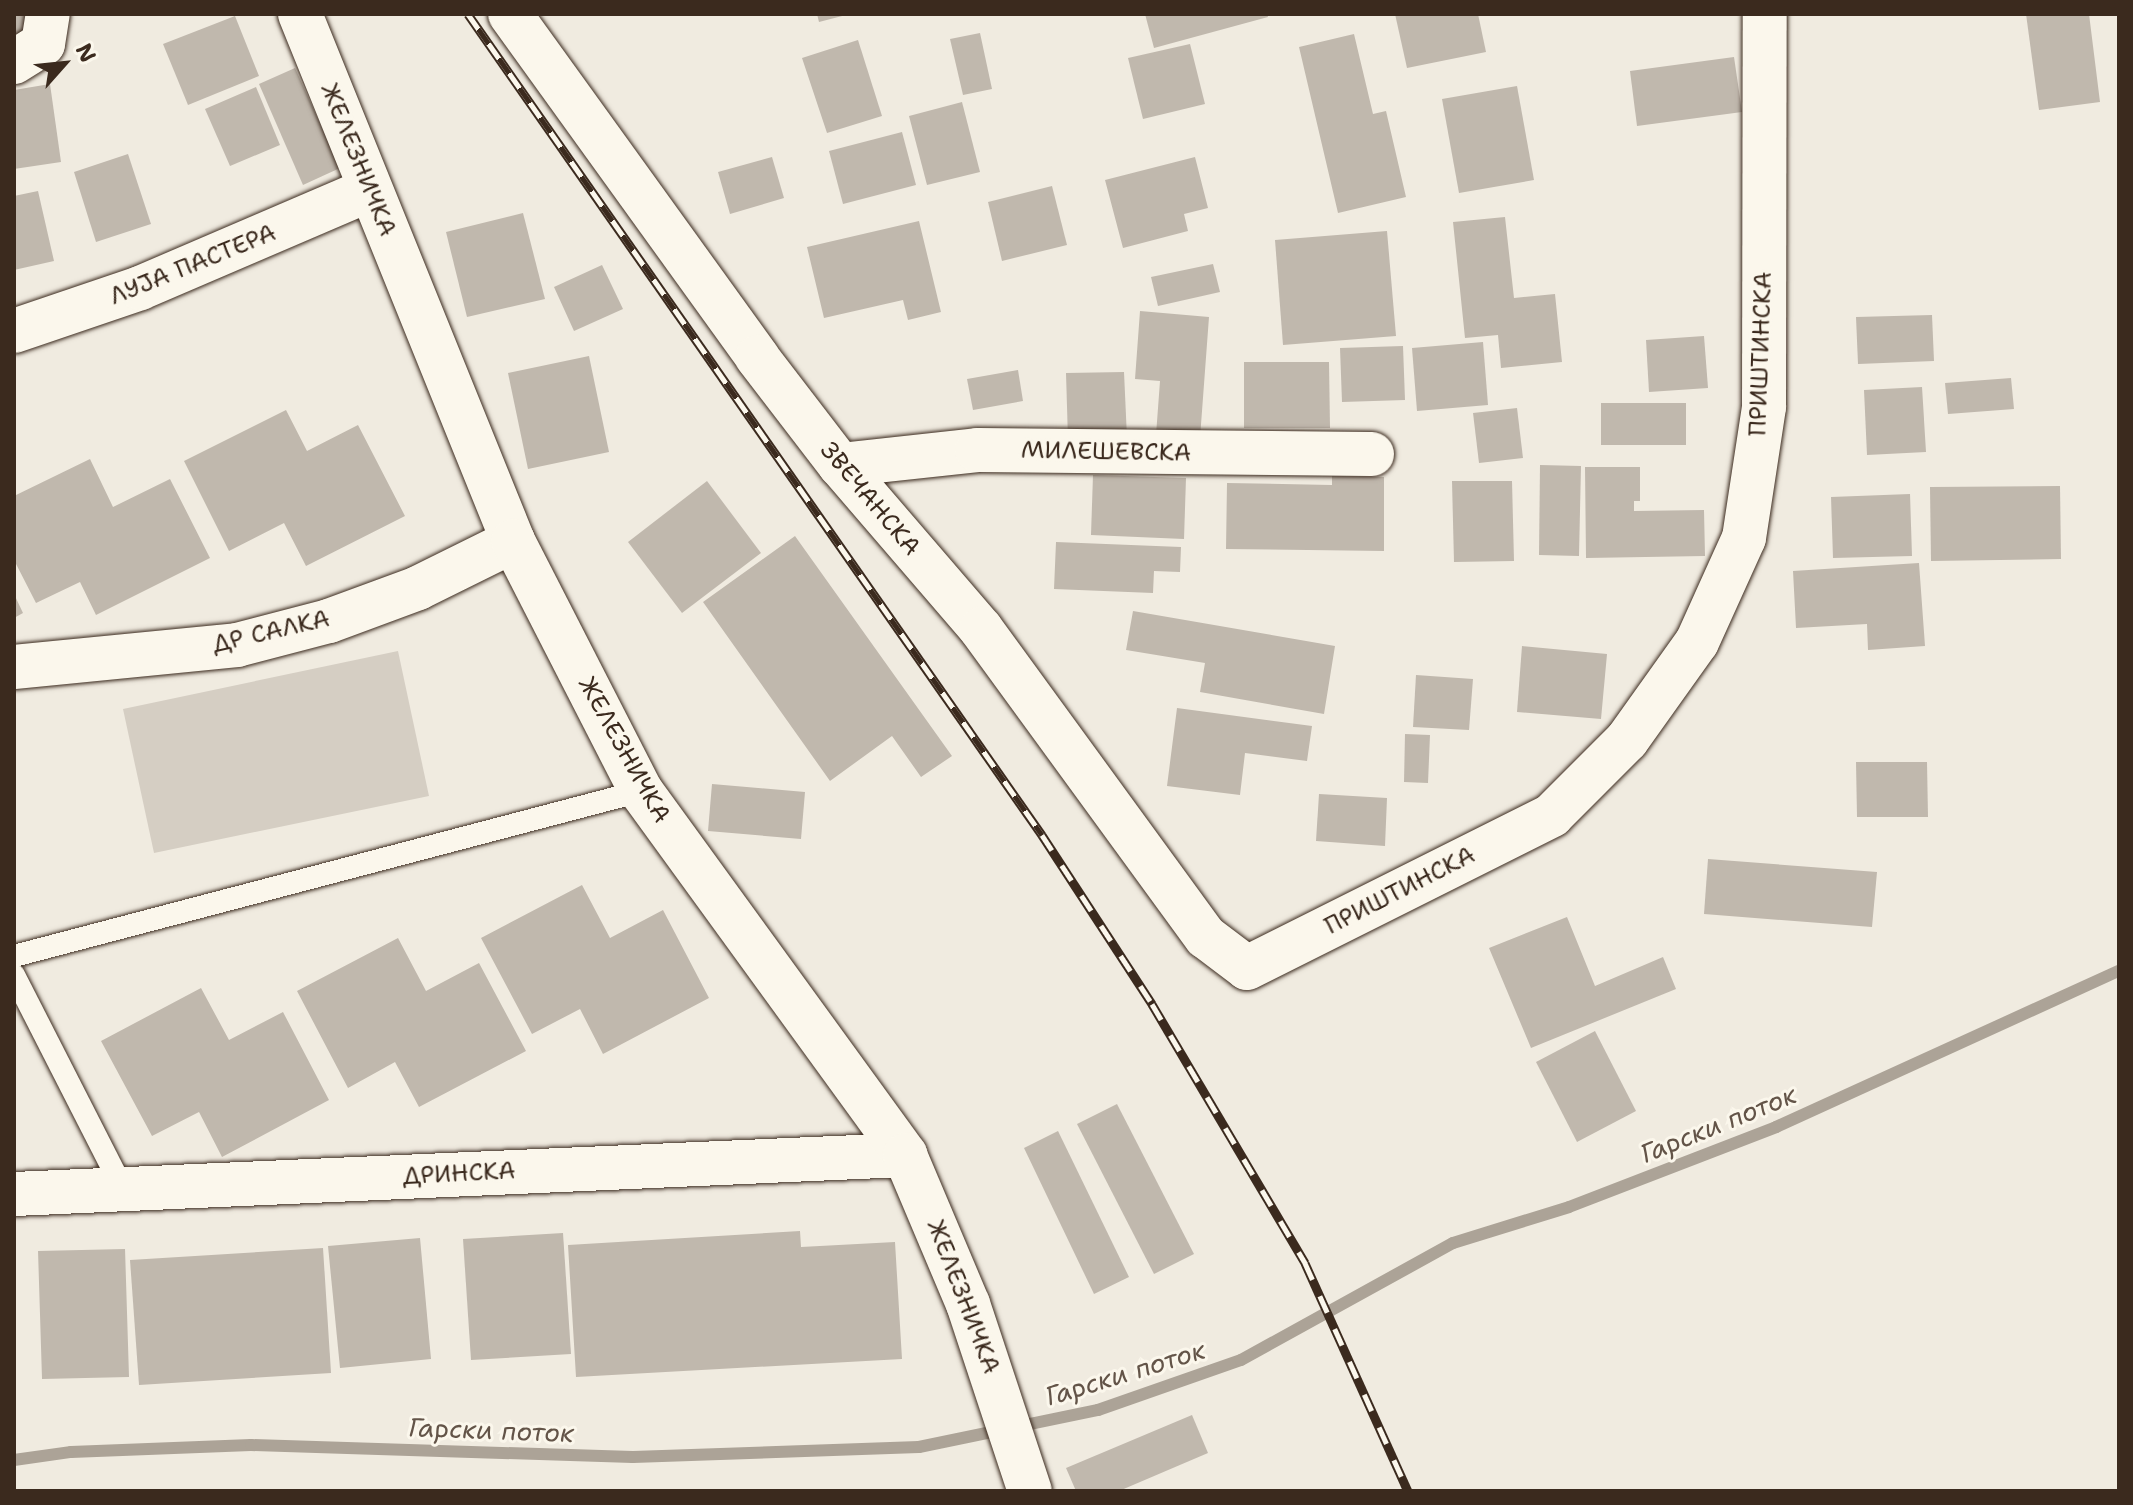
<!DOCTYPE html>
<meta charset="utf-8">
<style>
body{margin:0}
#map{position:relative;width:2133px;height:1505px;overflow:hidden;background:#f0ebe0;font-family:"Shantell Sans",sans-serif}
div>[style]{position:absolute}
.green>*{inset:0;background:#d5cec3}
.stream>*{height:12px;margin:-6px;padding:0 6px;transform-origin:6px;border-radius:6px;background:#aca397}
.building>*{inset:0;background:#c0b8ad}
.roads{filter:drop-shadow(0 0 2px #3b2a1e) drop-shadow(0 0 2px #3b2a1e)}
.service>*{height:22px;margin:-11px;padding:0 11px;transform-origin:11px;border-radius:11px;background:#fbf7ec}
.minor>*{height:44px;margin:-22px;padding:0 22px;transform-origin:22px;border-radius:22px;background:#fbf7ec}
.tertiary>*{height:44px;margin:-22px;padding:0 22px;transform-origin:22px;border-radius:22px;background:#fbf7ec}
.rail>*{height:9px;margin-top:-4.5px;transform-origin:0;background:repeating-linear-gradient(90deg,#fbf7ec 0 18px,#3b2a1e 0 36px);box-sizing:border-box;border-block:2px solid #3b2a1e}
span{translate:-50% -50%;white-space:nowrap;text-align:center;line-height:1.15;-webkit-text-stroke:6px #fbf7ec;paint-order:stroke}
.street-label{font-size:24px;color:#3b2a1e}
.water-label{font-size:26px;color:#635448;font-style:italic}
.frame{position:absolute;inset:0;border:16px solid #3b2a1e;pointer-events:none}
.north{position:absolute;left:24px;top:24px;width:80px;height:80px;-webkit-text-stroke:6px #fbf7ec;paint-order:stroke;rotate:63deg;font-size:22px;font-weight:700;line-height:32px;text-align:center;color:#3b2a1e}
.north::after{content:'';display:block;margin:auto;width:28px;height:36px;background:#3b2a1e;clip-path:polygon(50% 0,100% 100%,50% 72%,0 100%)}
</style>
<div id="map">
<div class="green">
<i style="clip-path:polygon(398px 651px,429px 796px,154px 853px,123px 709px)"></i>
</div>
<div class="stream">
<i style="left:14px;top:1460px;width:58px;rotate:-8deg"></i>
<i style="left:71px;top:1452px;width:180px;rotate:-2.2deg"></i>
<i style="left:251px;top:1445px;width:382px;rotate:1.8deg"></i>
<i style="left:633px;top:1457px;width:286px;rotate:-2deg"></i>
<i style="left:919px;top:1447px;width:183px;rotate:-11.7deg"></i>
<i style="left:1098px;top:1410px;width:151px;rotate:-19.3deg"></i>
<i style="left:1241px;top:1360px;width:242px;rotate:-28.9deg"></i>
<i style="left:1453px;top:1243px;width:121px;rotate:-17.2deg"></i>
<i style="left:1569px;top:1207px;width:222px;rotate:-21.1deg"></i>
<i style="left:1776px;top:1127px;width:377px;rotate:-24.5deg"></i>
</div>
<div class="building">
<i style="clip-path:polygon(14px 14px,32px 14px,35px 43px,14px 45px)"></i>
<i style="clip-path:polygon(817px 14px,845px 14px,846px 15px,819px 22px)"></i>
<i style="clip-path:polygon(1145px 14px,1267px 14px,1268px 17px,1154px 48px)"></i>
<i style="clip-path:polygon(1395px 14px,1478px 14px,1486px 52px,1407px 68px)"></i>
<i style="clip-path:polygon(2026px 14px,2089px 14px,2100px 102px,2039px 110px)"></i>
<i style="clip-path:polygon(235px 16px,259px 76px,188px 105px,163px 44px)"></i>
<i style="clip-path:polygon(980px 33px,992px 89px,963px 95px,950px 39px)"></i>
<i style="clip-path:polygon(1354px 34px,1373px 114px,1386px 111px,1406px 197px,1338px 213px,1299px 47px)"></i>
<i style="clip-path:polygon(858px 40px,882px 116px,827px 133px,802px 58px)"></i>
<i style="clip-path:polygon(1190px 44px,1205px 104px,1143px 119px,1128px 58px)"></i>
<i style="clip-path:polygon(1734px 57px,1742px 112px,1637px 126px,1630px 71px)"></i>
<i style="clip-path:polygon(295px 68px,340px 168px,303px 185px,259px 84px)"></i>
<i style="clip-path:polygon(50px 84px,61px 162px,14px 169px,14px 90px)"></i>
<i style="clip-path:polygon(1517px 86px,1534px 180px,1459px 193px,1442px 99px)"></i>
<i style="clip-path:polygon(256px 87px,280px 145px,230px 166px,205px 109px)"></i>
<i style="clip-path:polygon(962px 102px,980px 172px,927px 185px,909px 116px)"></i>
<i style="clip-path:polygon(902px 132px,916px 185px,843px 204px,829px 151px)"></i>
<i style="clip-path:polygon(128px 154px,151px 224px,96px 242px,74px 172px)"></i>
<i style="clip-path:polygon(772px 157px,784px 198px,730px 214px,718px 172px)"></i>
<i style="clip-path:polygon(1195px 157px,1208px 208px,1184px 214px,1188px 231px,1123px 248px,1105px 180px)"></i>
<i style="clip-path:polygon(1052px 186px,1067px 245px,1002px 261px,988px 202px)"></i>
<i style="clip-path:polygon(38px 191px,54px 261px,14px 270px,14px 196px)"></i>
<i style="clip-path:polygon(523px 213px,545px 299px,467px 317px,446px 232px)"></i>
<i style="clip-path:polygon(1505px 217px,1514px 298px,1555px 294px,1562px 362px,1501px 368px,1498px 335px,1465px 338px,1453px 222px)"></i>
<i style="clip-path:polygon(919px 221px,941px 312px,908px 320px,903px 300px,824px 318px,807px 247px)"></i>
<i style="clip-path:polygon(1387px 231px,1396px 336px,1283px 345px,1275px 240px)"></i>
<i style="clip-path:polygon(1213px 264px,1220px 292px,1158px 306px,1151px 277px)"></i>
<i style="clip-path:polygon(602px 265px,623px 309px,574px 331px,554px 287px)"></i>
<i style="clip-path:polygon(1140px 311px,1209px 317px,1200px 438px,1156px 435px,1160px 381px,1135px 379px)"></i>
<i style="clip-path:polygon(1932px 315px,1934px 361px,1858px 364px,1856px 317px)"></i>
<i style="clip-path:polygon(1704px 336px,1708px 388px,1649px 392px,1646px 340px)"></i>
<i style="clip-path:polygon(1483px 342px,1488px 405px,1417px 411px,1412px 348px)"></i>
<i style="clip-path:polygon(1403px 346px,1405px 400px,1342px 402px,1340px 348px)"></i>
<i style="clip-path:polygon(589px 356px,609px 452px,528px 469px,508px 373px)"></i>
<i style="clip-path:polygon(1244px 362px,1329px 362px,1330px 428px,1244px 428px)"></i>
<i style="clip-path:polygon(1018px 370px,1023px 401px,973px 410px,967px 379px)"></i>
<i style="clip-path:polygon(1124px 372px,1127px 438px,1068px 440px,1066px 373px)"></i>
<i style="clip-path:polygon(2011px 378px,2014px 409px,1948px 414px,1945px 383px)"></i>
<i style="clip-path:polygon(1922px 387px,1926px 452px,1867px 455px,1864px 390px)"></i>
<i style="clip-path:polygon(1601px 403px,1686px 403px,1686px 445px,1601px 445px)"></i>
<i style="clip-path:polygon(1517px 408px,1523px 458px,1479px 463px,1473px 413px)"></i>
<i style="clip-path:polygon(286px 410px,307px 451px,358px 425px,405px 516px,306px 566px,284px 523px,229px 551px,184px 461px)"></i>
<i style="clip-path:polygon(90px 459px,113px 507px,170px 479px,210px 558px,96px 615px,80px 582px,36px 603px,14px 560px,14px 496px)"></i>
<i style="clip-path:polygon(1540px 465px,1581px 466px,1579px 556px,1539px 555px)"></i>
<i style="clip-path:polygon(1585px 467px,1640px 467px,1640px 501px,1634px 501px,1634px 511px,1704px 510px,1705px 556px,1586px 558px)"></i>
<i style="clip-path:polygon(1093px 475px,1186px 478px,1184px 539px,1091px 535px)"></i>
<i style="clip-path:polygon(1332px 476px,1384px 477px,1384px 551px,1226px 549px,1227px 483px,1332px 485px)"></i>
<i style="clip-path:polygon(707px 481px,761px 553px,682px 613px,628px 542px)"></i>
<i style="clip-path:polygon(1452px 481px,1512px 481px,1514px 561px,1454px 562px)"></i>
<i style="clip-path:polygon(2060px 486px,2061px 559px,1931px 561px,1930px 487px)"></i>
<i style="clip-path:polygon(1910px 494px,1912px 556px,1833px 558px,1831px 497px)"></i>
<i style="clip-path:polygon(795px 536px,952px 756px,921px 777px,892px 736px,830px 781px,703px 602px)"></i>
<i style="clip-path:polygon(1056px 542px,1181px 547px,1180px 572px,1154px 571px,1153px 593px,1054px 589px)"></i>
<i style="clip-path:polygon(1919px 563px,1925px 646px,1868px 650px,1867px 624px,1796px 628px,1793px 571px)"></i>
<i style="clip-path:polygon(14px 594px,23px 613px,14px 618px)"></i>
<i style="clip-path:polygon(1133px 611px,1335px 646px,1324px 714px,1200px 692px,1205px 663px,1126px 650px)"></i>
<i style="clip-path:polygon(1522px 646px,1607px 654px,1601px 719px,1517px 712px)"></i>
<i style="clip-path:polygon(1416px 675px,1473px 679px,1469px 730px,1413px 727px)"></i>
<i style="clip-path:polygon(1177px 708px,1312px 726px,1307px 761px,1245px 753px,1240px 795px,1167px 786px)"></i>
<i style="clip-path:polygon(1405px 734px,1430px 735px,1428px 783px,1404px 782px)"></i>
<i style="clip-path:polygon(1856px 762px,1927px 762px,1928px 817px,1857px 817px)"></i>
<i style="clip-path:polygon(712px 784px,805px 792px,801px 839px,708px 831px)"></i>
<i style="clip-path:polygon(1319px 794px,1387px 798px,1385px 846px,1316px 841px)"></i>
<i style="clip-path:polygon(1708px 859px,1877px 872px,1872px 927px,1704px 914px)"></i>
<i style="clip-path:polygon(582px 885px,610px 938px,663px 910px,709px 998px,603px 1054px,580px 1009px,532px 1034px,481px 938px)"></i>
<i style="clip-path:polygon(1567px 917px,1595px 986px,1663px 957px,1676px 989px,1531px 1048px,1489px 948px)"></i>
<i style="clip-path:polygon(398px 938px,426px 991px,479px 963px,526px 1051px,419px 1107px,395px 1062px,348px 1088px,297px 991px)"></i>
<i style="clip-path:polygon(201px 988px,229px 1040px,283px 1012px,329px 1100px,222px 1157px,199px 1112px,152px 1136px,101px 1041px)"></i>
<i style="clip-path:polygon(1595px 1031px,1636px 1111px,1577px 1142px,1536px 1062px)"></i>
<i style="clip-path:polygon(1117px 1104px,1194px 1254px,1154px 1274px,1077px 1124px)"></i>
<i style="clip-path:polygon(1058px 1131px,1129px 1277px,1094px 1294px,1024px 1148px)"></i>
<i style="clip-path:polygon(800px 1231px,801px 1247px,895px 1242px,902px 1359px,576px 1377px,568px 1245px)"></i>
<i style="clip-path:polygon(563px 1233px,571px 1354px,471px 1360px,463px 1239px)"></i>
<i style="clip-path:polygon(420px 1238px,431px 1359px,340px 1368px,328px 1246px)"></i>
<i style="clip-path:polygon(323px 1248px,331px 1373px,139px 1385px,130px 1260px)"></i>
<i style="clip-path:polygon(125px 1249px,129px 1377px,42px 1379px,38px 1251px)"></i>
<i style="clip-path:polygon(1192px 1415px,1208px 1453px,1119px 1491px,1076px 1491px,1066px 1468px)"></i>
</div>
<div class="roads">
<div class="service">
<i style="left:14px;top:956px;width:648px;rotate:-14.74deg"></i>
<i style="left:14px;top:975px;width:240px;rotate:63deg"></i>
</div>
<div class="minor">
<i style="left:510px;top:14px;width:423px;rotate:54.2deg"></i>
<i style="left:757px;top:357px;width:136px;rotate:52.5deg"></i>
<i style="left:840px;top:465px;width:216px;rotate:49.3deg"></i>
<i style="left:981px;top:629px;width:381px;rotate:53.9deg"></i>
<i style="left:1206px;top:937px;width:51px;rotate:37.1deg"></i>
<i style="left:1247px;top:968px;width:341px;rotate:-26.6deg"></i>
<i style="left:1552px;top:815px;width:106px;rotate:-45deg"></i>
<i style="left:1627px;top:740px;width:120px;rotate:-54.5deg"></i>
<i style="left:1697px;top:642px;width:114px;rotate:-65.7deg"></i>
<i style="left:1744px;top:538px;width:133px;rotate:-81.3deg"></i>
<i style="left:1764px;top:407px;width:393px;rotate:-89.9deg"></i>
<i style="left:14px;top:62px;width:34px;rotate:-32deg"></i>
<i style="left:43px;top:44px;width:30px;rotate:-81deg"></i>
<i style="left:14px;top:331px;width:133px;rotate:-18.8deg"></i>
<i style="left:140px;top:288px;width:249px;rotate:-23.2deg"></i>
<i style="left:840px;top:465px;width:138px;rotate:-6.2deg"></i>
<i style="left:977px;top:450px;width:395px;rotate:0.6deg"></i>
<i style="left:14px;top:667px;width:224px;rotate:-5.6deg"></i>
<i style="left:237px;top:645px;width:95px;rotate:-14.6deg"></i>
<i style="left:329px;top:621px;width:95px;rotate:-20.3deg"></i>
<i style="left:418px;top:588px;width:106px;rotate:-26.3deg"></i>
<i style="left:14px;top:1194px;width:892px;rotate:-2.51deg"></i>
</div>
<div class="tertiary">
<i style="left:300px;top:14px;width:568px;rotate:67.99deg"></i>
<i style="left:513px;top:541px;width:281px;rotate:62.9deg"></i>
<i style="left:641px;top:791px;width:450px;rotate:54deg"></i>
<i style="left:905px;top:1155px;width:162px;rotate:67.1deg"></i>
<i style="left:968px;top:1304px;width:197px;rotate:71.7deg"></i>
</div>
</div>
<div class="rail">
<i style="left:468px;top:14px;width:1002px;rotate:55.04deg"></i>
<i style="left:1042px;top:835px;width:202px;rotate:56.9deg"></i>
<i style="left:1152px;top:1004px;width:301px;rotate:59.4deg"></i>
<i style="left:1305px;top:1263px;width:250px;rotate:65.7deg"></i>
</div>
<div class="street-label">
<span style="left:358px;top:160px;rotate:68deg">ЖЕЛЕЗНИЧКА</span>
<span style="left:193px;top:265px;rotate:-22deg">ЛУЈА ПАСТЕРА</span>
<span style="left:1761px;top:354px;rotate:-88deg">ПРИШТИНСКА</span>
<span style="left:1106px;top:452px;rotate:1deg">МИЛЕШЕВСКА</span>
<span style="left:870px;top:499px;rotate:50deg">ЗВЕЧАНСКА</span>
<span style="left:271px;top:632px;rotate:-13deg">ДР САЛКА</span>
<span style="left:624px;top:750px;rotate:61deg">ЖЕЛЕЗНИЧКА</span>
<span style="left:1400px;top:891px;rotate:-27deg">ПРИШТИНСКА</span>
<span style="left:459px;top:1174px;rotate:-3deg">ДРИНСКА</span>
<span style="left:963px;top:1297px;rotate:69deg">ЖЕЛЕЗНИЧКА</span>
</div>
<div class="water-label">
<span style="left:1718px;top:1124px;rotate:-22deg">Гарски поток</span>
<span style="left:1125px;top:1373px;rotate:-17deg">Гарски поток</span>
<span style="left:491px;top:1430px;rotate:2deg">Гарски поток</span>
</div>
<div class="frame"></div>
<div class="north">N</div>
</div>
